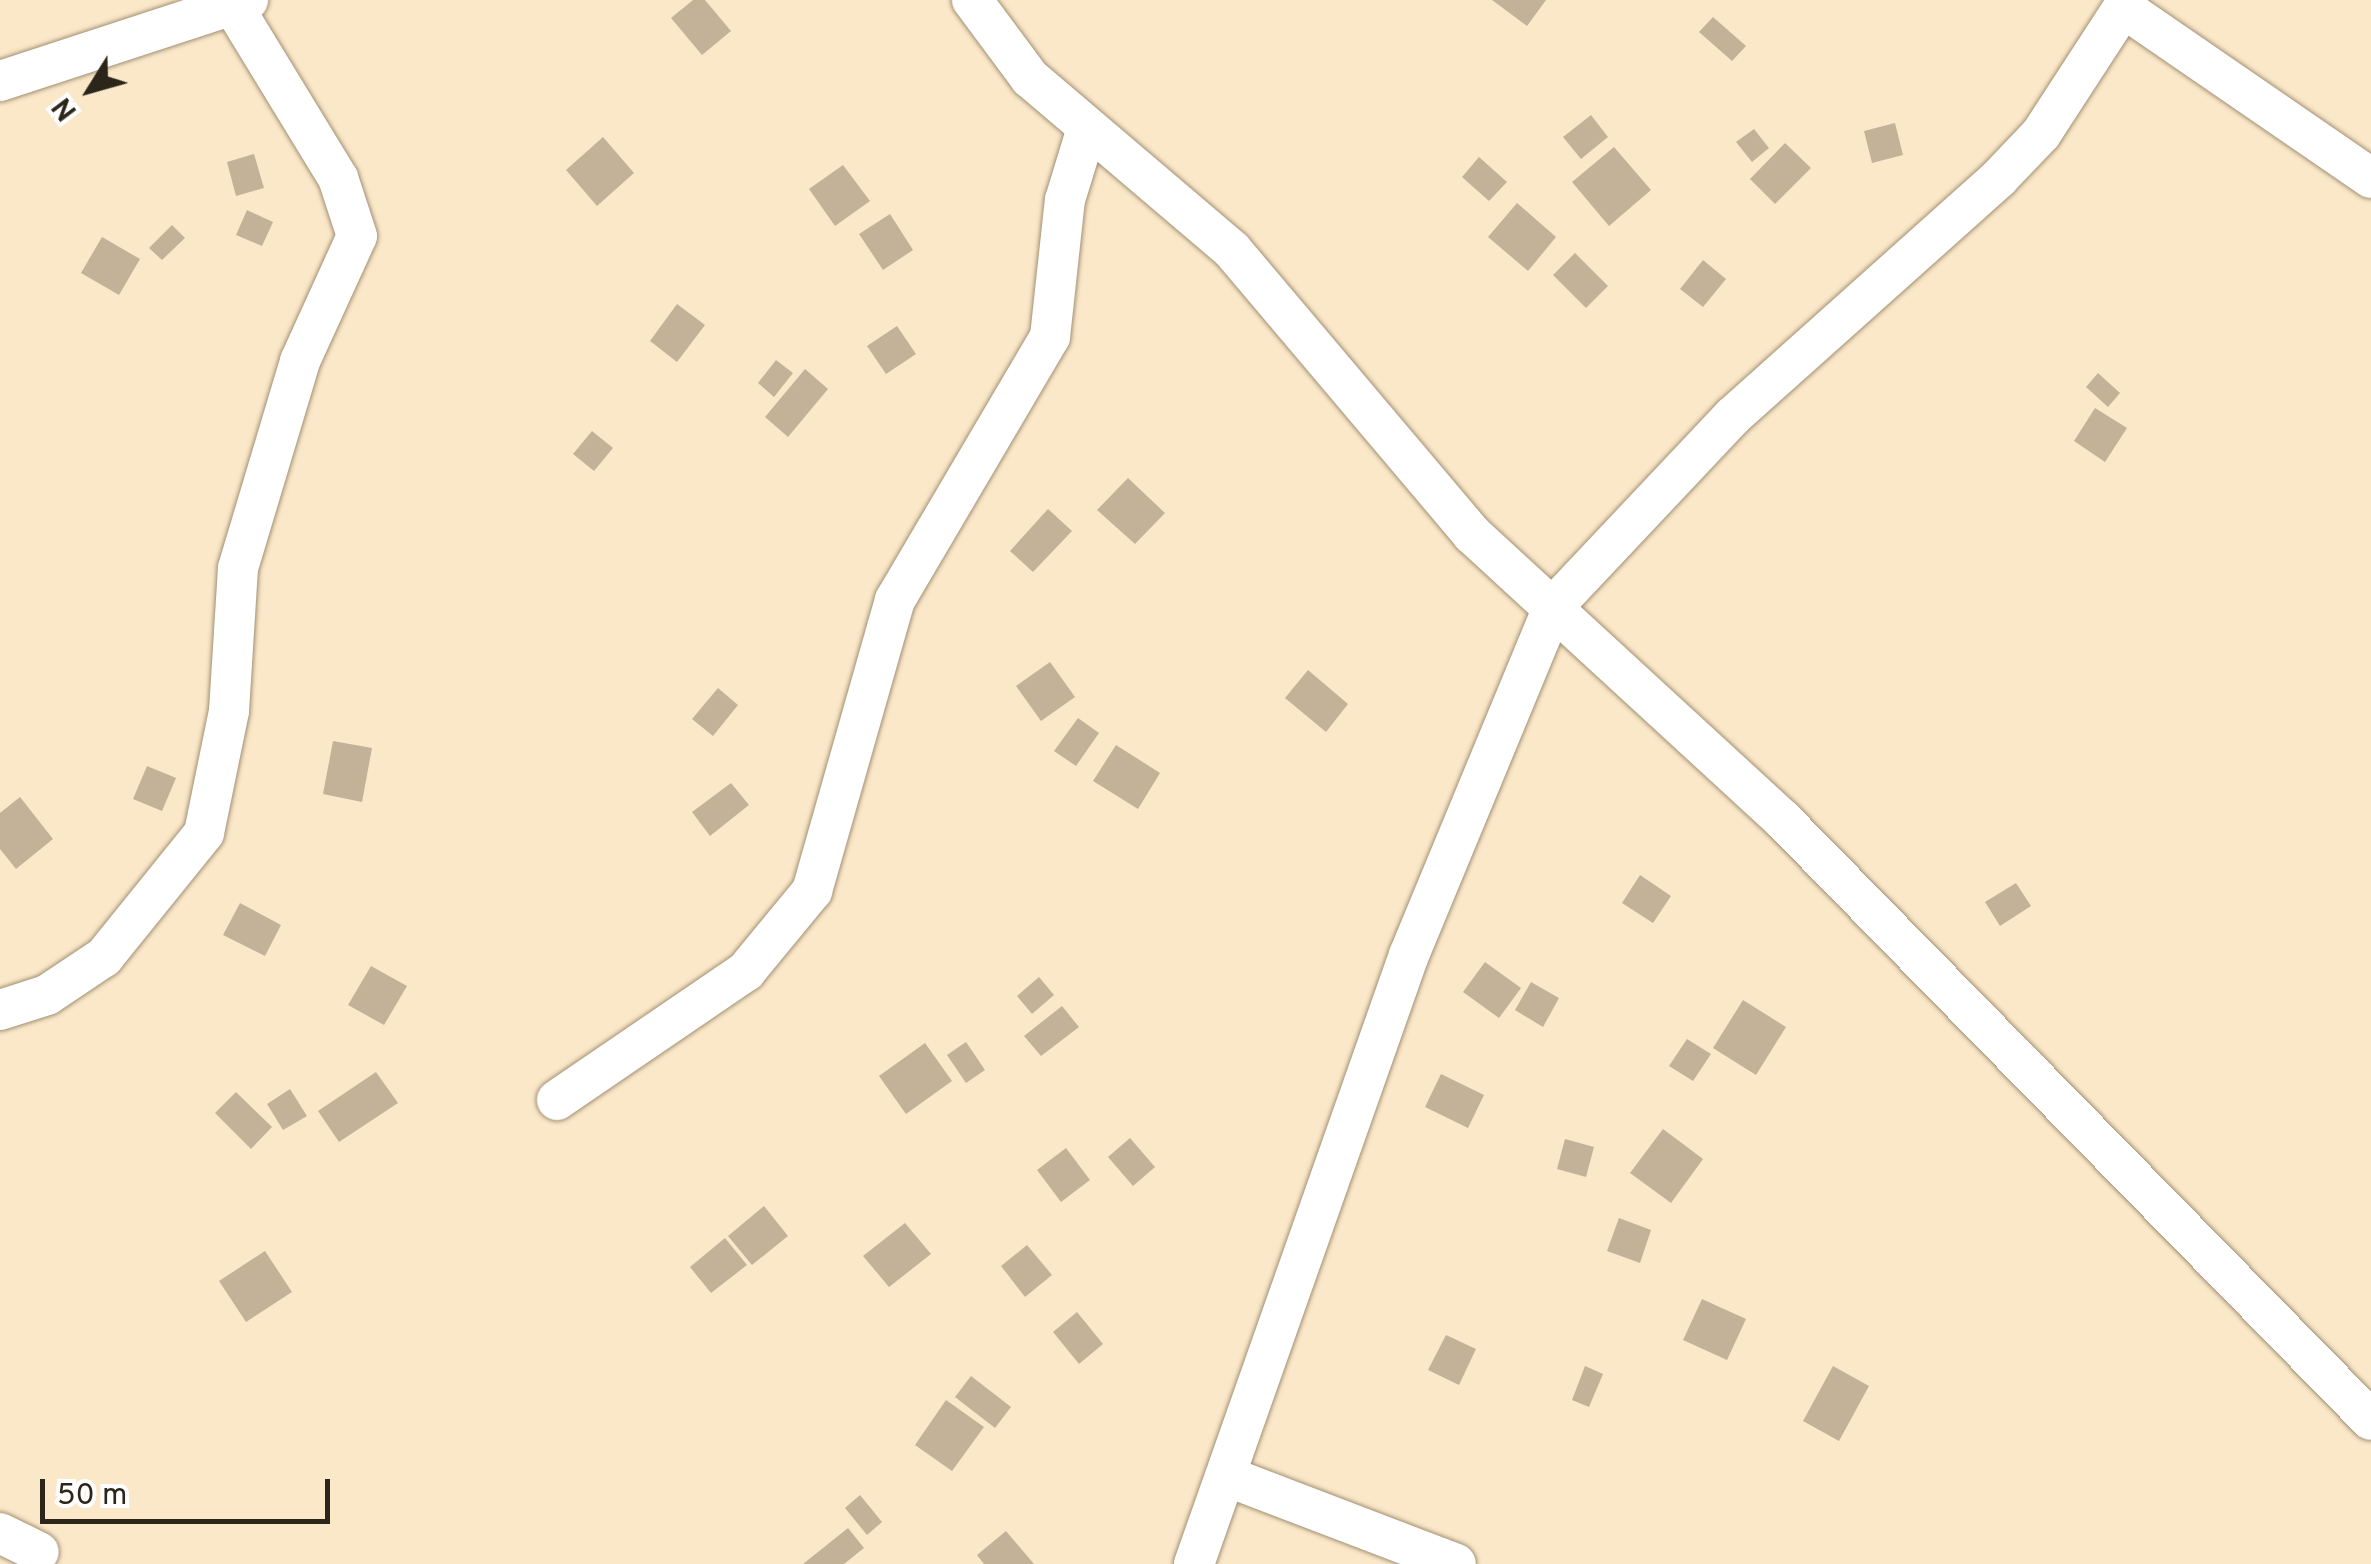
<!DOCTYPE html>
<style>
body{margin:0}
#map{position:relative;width:2371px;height:1564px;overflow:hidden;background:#fbe8c9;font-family:Overpass,sans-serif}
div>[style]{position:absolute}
.building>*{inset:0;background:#c3b297}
.roads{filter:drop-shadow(0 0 2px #a29074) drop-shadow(0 0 2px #a29074)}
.minor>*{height:40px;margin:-20px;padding:0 20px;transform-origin:20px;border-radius:20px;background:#fff}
span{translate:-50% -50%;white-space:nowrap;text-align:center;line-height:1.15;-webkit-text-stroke:8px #fff;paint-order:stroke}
.north{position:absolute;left:40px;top:40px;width:100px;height:100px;-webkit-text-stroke:8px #fff;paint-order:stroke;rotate:233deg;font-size:28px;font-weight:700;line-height:40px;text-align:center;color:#2c2519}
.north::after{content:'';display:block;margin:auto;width:35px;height:45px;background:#2c2519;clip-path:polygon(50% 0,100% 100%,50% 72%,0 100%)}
.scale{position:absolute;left:40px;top:1479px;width:290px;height:45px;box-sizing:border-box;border:5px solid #2c2519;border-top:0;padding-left:12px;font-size:30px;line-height:35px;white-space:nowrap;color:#2c2519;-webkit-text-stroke:8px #fff;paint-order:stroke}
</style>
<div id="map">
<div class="building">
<i style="clip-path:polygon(693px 0,705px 0,731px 31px,702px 55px,671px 18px)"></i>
<i style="clip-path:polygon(1492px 0,1546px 0,1527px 26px)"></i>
<i style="clip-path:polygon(1713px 17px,1746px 46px,1732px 61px,1699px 32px)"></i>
<i style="clip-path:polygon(1591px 115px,1608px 137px,1581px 159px,1563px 137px)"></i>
<i style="clip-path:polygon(1895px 123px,1903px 155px,1872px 163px,1864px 131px)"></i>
<i style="clip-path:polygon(1754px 129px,1769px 148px,1752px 162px,1736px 142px)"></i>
<i style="clip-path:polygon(603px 137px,634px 173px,597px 206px,566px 170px)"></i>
<i style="clip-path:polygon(1785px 143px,1811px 168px,1775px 204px,1750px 179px)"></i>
<i style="clip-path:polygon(1614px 147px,1651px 190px,1609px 226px,1572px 182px)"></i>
<i style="clip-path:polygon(254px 154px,264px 188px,236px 196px,227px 162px)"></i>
<i style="clip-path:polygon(1479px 157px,1507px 182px,1489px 201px,1462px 177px)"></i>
<i style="clip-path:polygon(843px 165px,870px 201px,835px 226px,809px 189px)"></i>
<i style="clip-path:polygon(1517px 203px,1556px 237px,1528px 271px,1488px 237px)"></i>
<i style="clip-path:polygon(247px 210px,273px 222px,262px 246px,236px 235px)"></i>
<i style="clip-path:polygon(890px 214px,913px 250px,883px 270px,859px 234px)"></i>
<i style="clip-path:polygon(172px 225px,185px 238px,162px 260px,149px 248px)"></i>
<i style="clip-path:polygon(102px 237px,140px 259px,119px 295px,81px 273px)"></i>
<i style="clip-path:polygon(1575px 253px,1608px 286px,1586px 308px,1553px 275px)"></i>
<i style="clip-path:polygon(1703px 260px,1726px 279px,1703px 307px,1680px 289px)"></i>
<i style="clip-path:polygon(677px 304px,705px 325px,677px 362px,650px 341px)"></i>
<i style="clip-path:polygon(897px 326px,916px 354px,886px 374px,867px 346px)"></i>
<i style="clip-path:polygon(776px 360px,793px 373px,774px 397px,758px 383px)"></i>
<i style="clip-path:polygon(805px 369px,828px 389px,788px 437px,765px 417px)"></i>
<i style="clip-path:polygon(2098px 373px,2120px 393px,2108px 407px,2086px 387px)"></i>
<i style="clip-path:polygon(2095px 408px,2127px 428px,2105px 462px,2074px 441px)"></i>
<i style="clip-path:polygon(592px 431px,613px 448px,594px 471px,573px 454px)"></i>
<i style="clip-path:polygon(1128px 478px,1165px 513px,1135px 544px,1097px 510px)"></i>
<i style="clip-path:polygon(1048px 509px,1072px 531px,1033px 572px,1010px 551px)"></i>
<i style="clip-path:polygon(1050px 662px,1075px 697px,1041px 721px,1016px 686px)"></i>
<i style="clip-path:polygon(1308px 670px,1348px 704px,1326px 732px,1285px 698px)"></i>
<i style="clip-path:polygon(718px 688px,738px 705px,713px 736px,692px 719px)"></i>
<i style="clip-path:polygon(1078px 718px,1099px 733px,1076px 766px,1054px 751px)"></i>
<i style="clip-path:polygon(333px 741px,372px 748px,362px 802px,323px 794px)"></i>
<i style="clip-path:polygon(1116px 745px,1160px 773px,1138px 809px,1093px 781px)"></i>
<i style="clip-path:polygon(147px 766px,176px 778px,162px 811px,133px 799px)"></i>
<i style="clip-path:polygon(731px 783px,749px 805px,710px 836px,692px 812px)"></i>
<i style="clip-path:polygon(20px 797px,53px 839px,16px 869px,0 849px,0 813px)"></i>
<i style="clip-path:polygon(1640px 875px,1671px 896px,1653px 923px,1622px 903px)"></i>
<i style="clip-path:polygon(2016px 883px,2031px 906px,2000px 926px,1985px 902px)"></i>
<i style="clip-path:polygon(240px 903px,281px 925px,265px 956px,223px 935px)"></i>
<i style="clip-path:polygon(1485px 962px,1521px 988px,1499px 1018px,1463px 992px)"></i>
<i style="clip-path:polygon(371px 966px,407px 986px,384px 1025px,348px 1005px)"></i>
<i style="clip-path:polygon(1039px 977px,1054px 995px,1032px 1014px,1017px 996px)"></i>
<i style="clip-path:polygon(1531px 982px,1559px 998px,1543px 1027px,1515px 1010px)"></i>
<i style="clip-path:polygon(1743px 1000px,1786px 1027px,1756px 1075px,1713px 1048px)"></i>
<i style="clip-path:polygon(1062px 1006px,1079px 1027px,1041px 1056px,1024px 1036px)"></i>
<i style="clip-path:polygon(1687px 1039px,1711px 1054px,1693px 1081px,1669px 1066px)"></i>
<i style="clip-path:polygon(966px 1042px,985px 1070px,966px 1083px,947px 1055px)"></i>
<i style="clip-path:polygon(925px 1043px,952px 1081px,906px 1114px,879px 1076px)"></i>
<i style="clip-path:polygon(376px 1072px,398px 1103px,339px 1142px,318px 1111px)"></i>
<i style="clip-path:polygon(1441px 1074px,1484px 1095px,1468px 1128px,1425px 1107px)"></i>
<i style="clip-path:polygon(290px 1089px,307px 1116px,283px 1130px,267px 1104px)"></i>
<i style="clip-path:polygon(236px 1092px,272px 1127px,251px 1149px,215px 1113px)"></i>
<i style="clip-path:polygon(1663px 1129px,1703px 1159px,1671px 1203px,1630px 1173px)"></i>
<i style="clip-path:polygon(1130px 1138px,1155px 1167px,1133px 1186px,1108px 1157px)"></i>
<i style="clip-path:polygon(1565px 1139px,1594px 1147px,1586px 1177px,1557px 1169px)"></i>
<i style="clip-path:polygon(1066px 1148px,1090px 1180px,1061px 1202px,1037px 1170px)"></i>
<i style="clip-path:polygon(764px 1206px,788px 1236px,752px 1265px,728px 1236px)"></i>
<i style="clip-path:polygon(1619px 1218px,1651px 1230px,1640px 1263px,1607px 1251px)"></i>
<i style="clip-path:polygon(905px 1223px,931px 1254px,889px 1287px,863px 1256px)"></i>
<i style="clip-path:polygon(725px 1238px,747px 1265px,711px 1293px,690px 1267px)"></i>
<i style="clip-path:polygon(1027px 1245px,1052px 1275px,1025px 1297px,1001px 1266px)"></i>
<i style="clip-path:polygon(265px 1251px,292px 1292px,246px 1322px,219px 1281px)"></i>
<i style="clip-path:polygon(1702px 1299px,1746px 1319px,1727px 1360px,1683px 1340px)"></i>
<i style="clip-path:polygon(1077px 1312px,1103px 1344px,1079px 1364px,1053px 1332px)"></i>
<i style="clip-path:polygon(1446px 1335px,1476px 1349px,1459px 1385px,1428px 1370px)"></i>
<i style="clip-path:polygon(1585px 1366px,1603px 1374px,1589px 1407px,1572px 1400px)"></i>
<i style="clip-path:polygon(1833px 1366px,1869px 1386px,1839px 1441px,1803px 1421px)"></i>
<i style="clip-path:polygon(971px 1376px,1011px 1407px,995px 1428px,955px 1397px)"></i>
<i style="clip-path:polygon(946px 1400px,984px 1427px,952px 1471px,915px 1445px)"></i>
<i style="clip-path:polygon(860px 1495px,882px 1522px,867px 1535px,845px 1508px)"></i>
<i style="clip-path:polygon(848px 1528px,864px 1548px,844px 1564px,803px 1564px)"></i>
<i style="clip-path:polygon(1006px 1531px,1034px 1564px,984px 1564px,977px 1555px)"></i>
</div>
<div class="roads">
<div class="minor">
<i style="left:972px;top:0;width:97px;rotate:53.4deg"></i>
<i style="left:1030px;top:78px;width:265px;rotate:40.4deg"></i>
<i style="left:1232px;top:250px;width:372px;rotate:49.8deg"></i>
<i style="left:1472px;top:534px;width:421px;rotate:42.6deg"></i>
<i style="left:1782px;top:819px;width:841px;rotate:45.58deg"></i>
<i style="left:2125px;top:9px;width:298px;rotate:34.5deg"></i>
<i style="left:0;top:81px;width:261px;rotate:-18.1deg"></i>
<i style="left:0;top:1010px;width:49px;rotate:-17.7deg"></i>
<i style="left:47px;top:995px;width:69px;rotate:-33.7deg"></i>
<i style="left:104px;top:957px;width:159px;rotate:-51.1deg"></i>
<i style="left:204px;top:833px;width:125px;rotate:-78.4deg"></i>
<i style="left:229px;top:711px;width:143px;rotate:-86.4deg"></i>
<i style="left:238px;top:568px;width:216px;rotate:-73.3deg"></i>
<i style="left:300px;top:361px;width:137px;rotate:-65.5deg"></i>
<i style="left:357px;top:236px;width:61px;rotate:-108.1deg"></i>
<i style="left:338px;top:178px;width:202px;rotate:-121.4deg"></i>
<i style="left:557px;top:1100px;width:229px;rotate:-34.3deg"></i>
<i style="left:746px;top:971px;width:104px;rotate:-50.5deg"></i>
<i style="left:812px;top:891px;width:303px;rotate:-74.1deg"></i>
<i style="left:895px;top:600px;width:305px;rotate:-59.5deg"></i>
<i style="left:1050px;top:337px;width:138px;rotate:-83.8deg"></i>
<i style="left:1065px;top:200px;width:75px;rotate:-73deg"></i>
<i style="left:1226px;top:1476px;width:246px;rotate:20.9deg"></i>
<i style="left:0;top:1533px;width:43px;rotate:26deg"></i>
<i style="left:1194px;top:1564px;width:646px;rotate:-70.56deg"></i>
<i style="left:1409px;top:955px;width:377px;rotate:-67.5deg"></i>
<i style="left:1553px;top:607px;width:262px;rotate:-46.7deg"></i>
<i style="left:1733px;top:416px;width:356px;rotate:-41.8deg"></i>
<i style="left:1998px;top:179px;width:62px;rotate:-46.3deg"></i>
<i style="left:2041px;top:134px;width:160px;rotate:-57deg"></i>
</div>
</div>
<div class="north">N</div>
<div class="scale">50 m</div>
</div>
